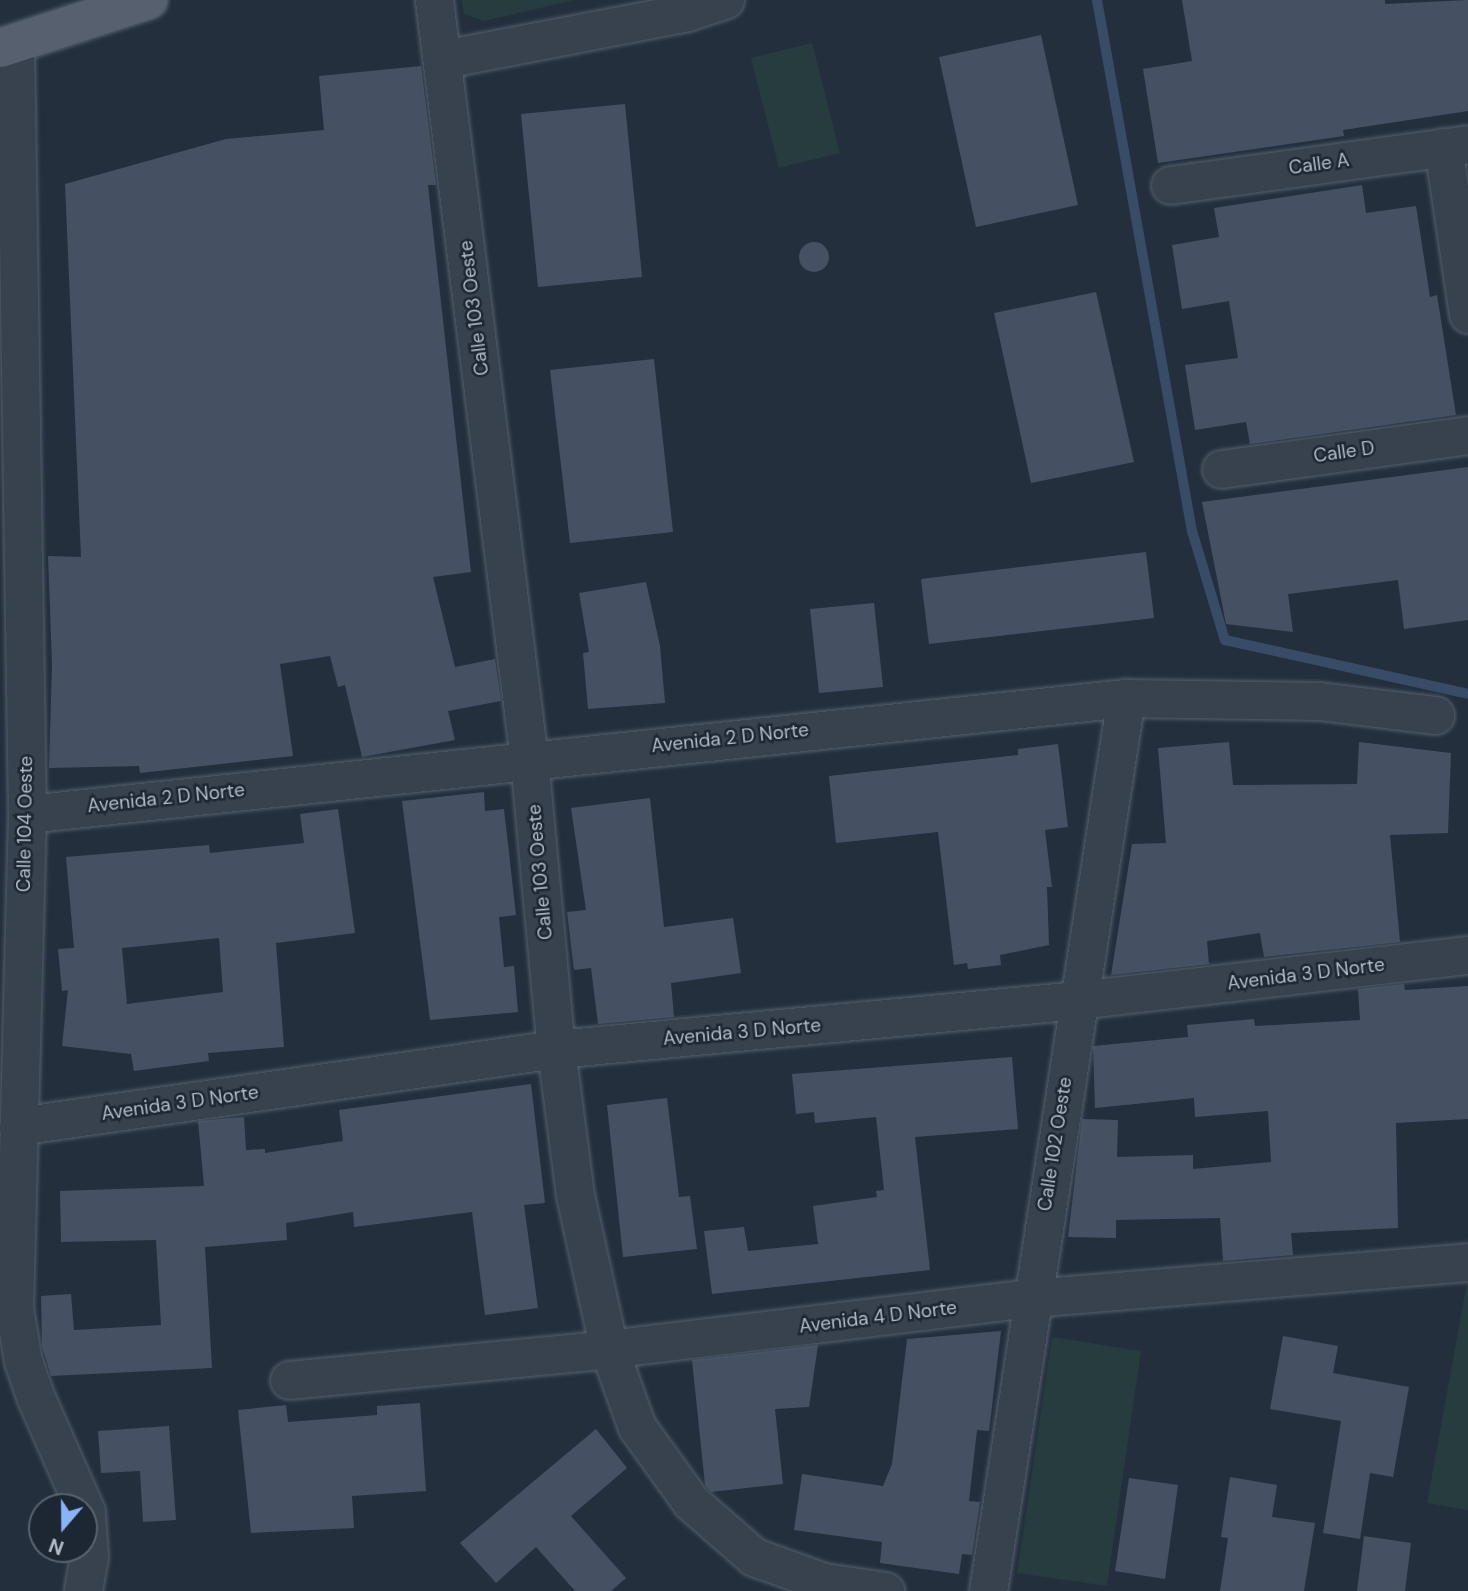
<!DOCTYPE html>
<style>
body{margin:0}
#map{position:relative;width:1468px;height:1591px;overflow:hidden;background:#242f3e;font-family:"DM Sans",sans-serif}
div>[style]{position:absolute}
.green>*{inset:0;background:#263c3f}
.stream>*{height:10px;margin:-5px;padding:0 5px;transform-origin:5px;border-radius:5px;background:#394c67}
.building>*{inset:0;background:#455162}
.round{border-radius:50%}
.roads{filter:drop-shadow(0 0 2px #565f6c) drop-shadow(0 0 2px #565f6c)}
.minor>*{height:37px;margin:-18.5px;padding:0 18.5px;transform-origin:18.5px;border-radius:18.5px;background:#38414e}
.primary>*{height:38px;margin:-19px;padding:0 19px;transform-origin:19px;border-radius:19px;background:#56606e}
span{translate:-50% -50%;white-space:nowrap;text-align:center;line-height:1.15;-webkit-text-stroke:5px #1d2633;paint-order:stroke}
.street-label{font-size:19px;color:#b4bcc9}
.north{position:absolute;left:28px;top:1493px;width:70px;height:70px;box-sizing:border-box;background:#1d2633;border:2px solid #59626f;border-radius:50%;rotate:200deg;font-size:19px;font-weight:700;line-height:28px;text-align:center;color:#b4bcc9}
.north::after{content:'';display:block;margin:auto;width:24px;height:32px;background:#8ab4f8;clip-path:polygon(50% 0,100% 100%,50% 72%,0 100%)}
</style>
<div id="map">
<div class="green">
<i style="clip-path:polygon(461px 0,575px 0,484px 21px,464px 14px)"></i>
<i style="clip-path:polygon(812px 43px,840px 153px,779px 168px,751px 58px)"></i>
<i style="clip-path:polygon(1467px 1282px,1468px 1282px,1468px 1510px,1427px 1503px)"></i>
<i style="clip-path:polygon(1052px 1337px,1141px 1351px,1107px 1586px,1017px 1573px)"></i>
</div>
<div class="stream">
<i style="left:1097px;top:0;width:539px;rotate:79.86deg"></i>
<i style="left:1192px;top:531px;width:114px;rotate:73.2deg"></i>
<i style="left:1225px;top:640px;width:249px;rotate:12.5deg"></i>
</div>
<div class="building">
<i style="clip-path:polygon(1182px 0,1385px 0,1385px 4px,1468px 0,1468px 111px,1343px 130px,1344px 136px,1158px 163px,1143px 69px,1192px 61px)"></i>
<i style="clip-path:polygon(1041px 35px,1078px 205px,976px 227px,939px 57px)"></i>
<i style="clip-path:polygon(421px 66px,436px 185px,428px 185px,471px 572px,433px 577px,455px 667px,495px 659px,501px 701px,448px 711px,455px 740px,362px 757px,345px 685px,338px 687px,330px 656px,280px 664px,293px 756px,140px 773px,139px 766px,49px 768px,52px 665px,48px 556px,81px 557px,65px 184px,226px 139px,324px 130px,319px 76px)"></i>
<i style="clip-path:polygon(625px 104px,642px 277px,538px 287px,521px 114px)"></i>
<i style="clip-path:polygon(1362px 185px,1366px 213px,1416px 206px,1430px 297px,1437px 295px,1456px 415px,1250px 444px,1246px 422px,1195px 430px,1185px 365px,1238px 358px,1229px 301px,1182px 309px,1172px 245px,1219px 237px,1214px 208px)"></i>
<i class="round" style="left:799px;top:242px;width:30px;height:30px"></i>
<i style="clip-path:polygon(1096px 292px,1134px 462px,1031px 483px,994px 313px)"></i>
<i style="clip-path:polygon(654px 359px,673px 532px,570px 543px,550px 370px)"></i>
<i style="clip-path:polygon(1468px 467px,1468px 620px,1404px 629px,1398px 580px,1288px 594px,1293px 632px,1226px 624px,1202px 502px)"></i>
<i style="clip-path:polygon(1146px 552px,1154px 618px,929px 644px,921px 579px)"></i>
<i style="clip-path:polygon(646px 582px,660px 646px,665px 703px,588px 709px,583px 653px,589px 652px,579px 593px)"></i>
<i style="clip-path:polygon(874px 603px,883px 687px,819px 693px,810px 609px)"></i>
<i style="clip-path:polygon(1229px 742px,1233px 785px,1357px 784px,1359px 742px,1451px 753px,1448px 833px,1390px 835px,1400px 942px,1264px 957px,1260px 933px,1207px 941px,1209px 964px,1111px 975px,1132px 844px,1166px 843px,1158px 748px)"></i>
<i style="clip-path:polygon(1058px 744px,1068px 827px,1045px 830px,1052px 887px,1047px 887px,1049px 945px,1000px 955px,1001px 965px,968px 969px,967px 963px,954px 965px,938px 832px,836px 843px,829px 776px,1018px 755px,1018px 749px)"></i>
<i style="clip-path:polygon(484px 792px,485px 811px,504px 809px,516px 915px,499px 917px,504px 967px,514px 966px,518px 1012px,430px 1020px,402px 801px)"></i>
<i style="clip-path:polygon(650px 798px,664px 927px,733px 918px,741px 973px,671px 983px,674px 1017px,598px 1024px,591px 968px,574px 970px,567px 912px,586px 910px,571px 808px)"></i>
<i style="clip-path:polygon(evenodd,338px 809px,355px 933px,276px 943px,284px 1047px,208px 1053px,209px 1061px,134px 1071px,131px 1054px,62px 1046px,68px 990px,62px 991px,58px 949px,74px 948px,66px 857px,209px 845px,210px 853px,304px 843px,300px 814px,338px 809px,219px 938px,223px 992px,127px 1004px,122px 948px,219px 938px)"></i>
<i style="clip-path:polygon(1404px 984px,1405px 990px,1468px 986px,1468px 1119px,1396px 1123px,1398px 1228px,1291px 1233px,1293px 1255px,1223px 1261px,1220px 1218px,1116px 1220px,1116px 1238px,1068px 1237px,1082px 1119px,1118px 1120px,1117px 1157px,1193px 1155px,1193px 1169px,1271px 1162px,1268px 1111px,1195px 1117px,1194px 1098px,1095px 1108px,1093px 1046px,1188px 1037px,1187px 1025px,1254px 1019px,1255px 1026px,1360px 1020px,1358px 989px)"></i>
<i style="clip-path:polygon(1012px 1057px,1018px 1129px,915px 1137px,930px 1270px,712px 1294px,704px 1231px,744px 1227px,748px 1251px,818px 1244px,813px 1206px,877px 1197px,876px 1191px,884px 1190px,876px 1117px,815px 1123px,814px 1112px,796px 1114px,792px 1074px)"></i>
<i style="clip-path:polygon(531px 1084px,545px 1203px,524px 1205px,538px 1308px,485px 1315px,472px 1212px,354px 1227px,353px 1212px,286px 1223px,287px 1240px,205px 1247px,212px 1368px,51px 1376px,42px 1346px,41px 1296px,71px 1294px,74px 1330px,161px 1325px,156px 1240px,61px 1242px,60px 1191px,204px 1186px,198px 1121px,244px 1117px,246px 1150px,265px 1149px,265px 1153px,343px 1141px,339px 1110px)"></i>
<i style="clip-path:polygon(667px 1098px,679px 1197px,690px 1196px,697px 1249px,623px 1257px,607px 1105px)"></i>
<i style="clip-path:polygon(1001px 1331px,989px 1431px,977px 1430px,969px 1501px,980px 1502px,972px 1555px,962px 1554px,959px 1574px,880px 1563px,882px 1542px,794px 1530px,802px 1474px,883px 1486px,892px 1464px,907px 1339px)"></i>
<i style="clip-path:polygon(1283px 1336px,1338px 1346px,1333px 1373px,1409px 1387px,1393px 1477px,1370px 1473px,1360px 1539px,1323px 1533px,1341px 1421px,1270px 1409px)"></i>
<i style="clip-path:polygon(818px 1345px,809px 1407px,775px 1409px,783px 1484px,711px 1492px,705px 1485px,692px 1360px)"></i>
<i style="clip-path:polygon(420px 1403px,426px 1491px,352px 1496px,354px 1528px,251px 1533px,238px 1410px,286px 1405px,288px 1422px,377px 1415px,377px 1406px)"></i>
<i style="clip-path:polygon(169px 1426px,176px 1520px,143px 1522px,140px 1471px,101px 1473px,98px 1431px)"></i>
<i style="clip-path:polygon(596px 1429px,627px 1468px,571px 1516px,626px 1578px,611px 1591px,575px 1591px,536px 1547px,496px 1583px,460px 1543px)"></i>
<i style="clip-path:polygon(1230px 1477px,1277px 1485px,1272px 1517px,1315px 1523px,1304px 1591px,1220px 1591px,1228px 1538px,1221px 1537px)"></i>
<i style="clip-path:polygon(1129px 1478px,1178px 1485px,1165px 1579px,1115px 1571px)"></i>
<i style="clip-path:polygon(1364px 1536px,1411px 1543px,1405px 1591px,1357px 1591px)"></i>
</div>
<div class="roads">
<div class="minor">
<i style="left:434px;top:0;width:765px;rotate:82.87deg"></i>
<i style="left:529px;top:759px;width:291px;rotate:84.7deg"></i>
<i style="left:556px;top:1049px;width:147px;rotate:82.6deg"></i>
<i style="left:575px;top:1195px;width:158px;rotate:77.6deg"></i>
<i style="left:609px;top:1349px;width:83px;rotate:70.3deg"></i>
<i style="left:637px;top:1427px;width:92px;rotate:54.2deg"></i>
<i style="left:691px;top:1502px;width:84px;rotate:41.1deg"></i>
<i style="left:754px;top:1557px;width:74px;rotate:19.7deg"></i>
<i style="left:824px;top:1582px;width:62px;rotate:8.4deg"></i>
<i style="left:15px;top:43px;width:771px;rotate:89.11deg"></i>
<i style="left:27px;top:814px;width:494px;rotate:91.5deg"></i>
<i style="left:14px;top:1308px;width:54px;rotate:80.4deg"></i>
<i style="left:23px;top:1361px;width:39px;rotate:71deg"></i>
<i style="left:36px;top:1398px;width:124px;rotate:66.3deg"></i>
<i style="left:86px;top:1512px;width:44px;rotate:86.1deg"></i>
<i style="left:89px;top:1556px;width:36px;rotate:100deg"></i>
<i style="left:444px;top:59px;width:248px;rotate:-10.9deg"></i>
<i style="left:687px;top:12px;width:40px;rotate:-18deg"></i>
<i style="left:1443px;top:147px;width:169px;rotate:81.5deg"></i>
<i style="left:1170px;top:185px;width:301px;rotate:-7.8deg"></i>
<i style="left:1221px;top:469px;width:249px;rotate:-7.8deg"></i>
<i style="left:27px;top:814px;width:1105px;rotate:-6.03deg"></i>
<i style="left:1126px;top:698px;width:193px;rotate:0.9deg"></i>
<i style="left:1319px;top:701px;width:117px;rotate:6.9deg"></i>
<i style="left:18px;top:1126px;width:543px;rotate:-8.15deg"></i>
<i style="left:556px;top:1049px;width:524px;rotate:-5.36deg"></i>
<i style="left:1078px;top:1000px;width:393px;rotate:-6.6deg"></i>
<i style="left:289px;top:1380px;width:321px;rotate:-5.5deg"></i>
<i style="left:609px;top:1349px;width:425px;rotate:-6.9deg"></i>
<i style="left:1031px;top:1298px;width:438px;rotate:-4.7deg"></i>
<i style="left:988px;top:1591px;width:904px;rotate:-81.22deg"></i>
</div>
<div class="primary">
<i style="left:0;top:48px;width:156px;rotate:-18deg"></i>
</div>
</div>
<div class="street-label">
<span style="left:1319px;top:164px;rotate:-8deg">Calle A</span>
<span style="left:474px;top:308px;rotate:-97deg">Calle 103 Oeste</span>
<span style="left:1344px;top:452px;rotate:-8deg">Calle D</span>
<span style="left:730px;top:738px;rotate:-6deg">Avenida 2 D Norte</span>
<span style="left:166px;top:798px;rotate:-6deg">Avenida 2 D Norte</span>
<span style="left:25px;top:824px;rotate:-89deg">Calle 104 Oeste</span>
<span style="left:540px;top:872px;rotate:-95deg">Calle 103 Oeste</span>
<span style="left:1306px;top:974px;rotate:-7deg">Avenida 3 D Norte</span>
<span style="left:742px;top:1032px;rotate:-5deg">Avenida 3 D Norte</span>
<span style="left:180px;top:1103px;rotate:-8deg">Avenida 3 D Norte</span>
<span style="left:1055px;top:1144px;rotate:-81deg">Calle 102 Oeste</span>
<span style="left:878px;top:1317px;rotate:-7deg">Avenida 4 D Norte</span>
</div>
<div class="north">N</div>
</div>
